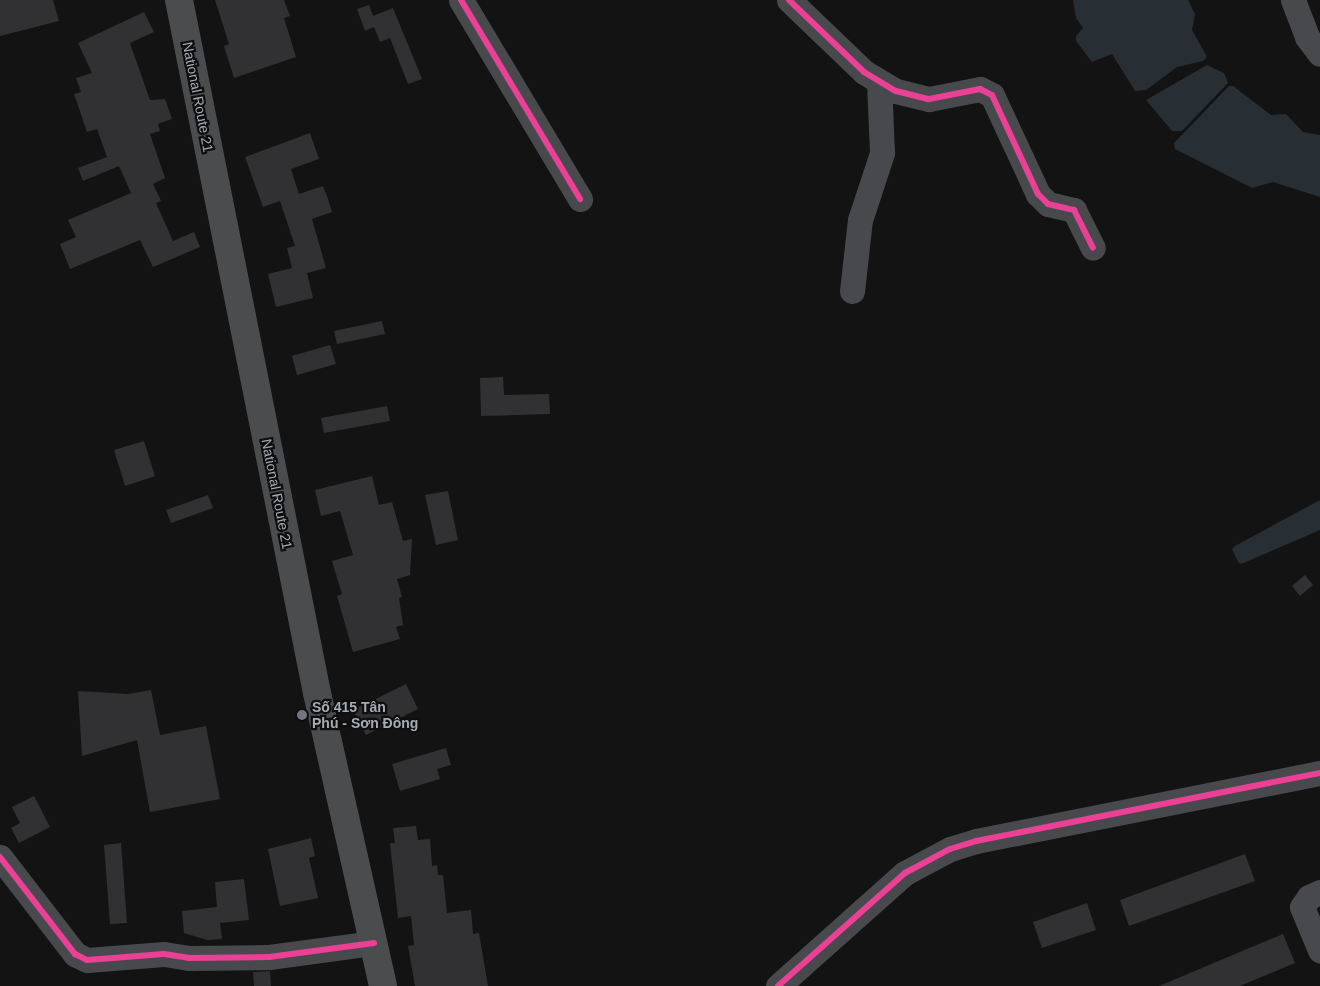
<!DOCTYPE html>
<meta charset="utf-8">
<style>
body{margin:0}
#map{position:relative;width:1320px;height:986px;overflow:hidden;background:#131314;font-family:Helvetica,sans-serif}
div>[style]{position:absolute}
.water>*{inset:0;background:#272f35}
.building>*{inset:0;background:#313133}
.minor>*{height:25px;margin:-12.5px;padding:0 12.5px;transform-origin:12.5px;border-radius:12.5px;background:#48494c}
.highway>*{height:28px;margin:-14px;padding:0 14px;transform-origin:14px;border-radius:14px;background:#4a4c4e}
.cycleway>*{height:6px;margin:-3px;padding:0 3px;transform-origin:3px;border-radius:3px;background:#ea4096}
.dots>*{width:14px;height:14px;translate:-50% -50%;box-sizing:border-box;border:2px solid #0e0e0f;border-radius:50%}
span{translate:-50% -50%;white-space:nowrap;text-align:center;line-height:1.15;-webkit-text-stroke:4.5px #0e0e0f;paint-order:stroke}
.street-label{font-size:14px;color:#a5abb5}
.poi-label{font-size:14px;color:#a5abb5;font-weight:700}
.left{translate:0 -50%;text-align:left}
</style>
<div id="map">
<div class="water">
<i style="clip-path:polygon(1073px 0,1188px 0,1195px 14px,1192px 30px,1207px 57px,1203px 61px,1177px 67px,1146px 90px,1135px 91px,1112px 54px,1092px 62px,1076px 41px,1076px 36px,1083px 28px,1076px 18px)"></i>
<i style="clip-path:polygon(1207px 65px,1224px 73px,1228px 83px,1182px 131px,1172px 131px,1146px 100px)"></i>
<i style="clip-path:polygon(1229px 86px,1233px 86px,1271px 115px,1286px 114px,1303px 132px,1320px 135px,1320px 197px,1273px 182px,1252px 188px,1175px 149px,1174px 143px)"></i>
<i style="clip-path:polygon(1320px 500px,1320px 530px,1241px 564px,1238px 562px,1232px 549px,1235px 546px)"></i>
</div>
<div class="building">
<i style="clip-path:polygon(0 0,53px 0,59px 21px,0 36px)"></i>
<i style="clip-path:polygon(215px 0,284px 0,290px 16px,284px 18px,296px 57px,234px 78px,224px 46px,229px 44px)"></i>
<i style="clip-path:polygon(369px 5px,373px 16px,393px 8px,422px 79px,408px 84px,390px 38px,380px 42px,374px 27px,365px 31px,357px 9px)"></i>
<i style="clip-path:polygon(144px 12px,154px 32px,130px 43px,150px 100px,165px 99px,172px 119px,158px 124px,160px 131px,150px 134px,165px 178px,153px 184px,161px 201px,156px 203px,173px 241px,194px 232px,200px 247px,153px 267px,140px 240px,70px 269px,60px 244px,76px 237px,68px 220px,131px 193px,119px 166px,83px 181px,78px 168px,107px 157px,97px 129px,87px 132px,74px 94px,81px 92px,76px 78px,92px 73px,78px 43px)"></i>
<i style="clip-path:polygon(310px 133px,319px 159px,291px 169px,299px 194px,323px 186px,327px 196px,332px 212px,312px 219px,326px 268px,307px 273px,313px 298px,276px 307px,268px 274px,292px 268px,287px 248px,295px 246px,280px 201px,263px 207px,245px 157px)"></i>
<i style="clip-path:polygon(382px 321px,385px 334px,337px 344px,334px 331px)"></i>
<i style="clip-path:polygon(330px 345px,336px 364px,297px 375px,292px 356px)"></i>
<i style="clip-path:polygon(503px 377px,504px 395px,549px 394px,550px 414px,481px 416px,480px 378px)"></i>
<i style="clip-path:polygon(387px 406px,390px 421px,324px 433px,321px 418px)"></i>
<i style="clip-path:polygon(144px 441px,155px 476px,125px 486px,114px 450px)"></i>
<i style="clip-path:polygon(372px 476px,379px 505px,392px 502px,403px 541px,412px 539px,410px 575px,397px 579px,402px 597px,399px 598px,403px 625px,396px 627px,400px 639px,353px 652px,337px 596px,342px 594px,332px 561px,353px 555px,340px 511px,321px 516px,315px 490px)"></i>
<i style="clip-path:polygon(448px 491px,458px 540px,436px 545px,425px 495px)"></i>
<i style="clip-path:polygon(208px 495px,213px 508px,171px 523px,166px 510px)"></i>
<i style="clip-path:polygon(1305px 575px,1313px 585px,1300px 596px,1292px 586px)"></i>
<i style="clip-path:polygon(406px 684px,418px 709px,366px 735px,353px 710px)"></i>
<i style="clip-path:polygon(151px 690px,160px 735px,206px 726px,220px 799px,150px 812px,137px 740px,82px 756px,78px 691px,128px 694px)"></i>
<i style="clip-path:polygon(446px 748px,451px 765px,437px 769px,440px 779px,400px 791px,392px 764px)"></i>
<i style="clip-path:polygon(34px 796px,50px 827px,19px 843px,11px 828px,20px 823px,12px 807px)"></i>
<i style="clip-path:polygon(416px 826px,418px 840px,430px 839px,432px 866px,437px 865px,438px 875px,443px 875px,447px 913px,471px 910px,473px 934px,479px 933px,488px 986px,415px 986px,408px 946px,414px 945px,411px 916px,398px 918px,390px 843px,395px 843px,393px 828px)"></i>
<i style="clip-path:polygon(311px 838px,315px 856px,309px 858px,318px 898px,280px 906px,268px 849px)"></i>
<i style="clip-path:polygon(121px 843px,127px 923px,110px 924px,104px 845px)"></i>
<i style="clip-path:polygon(1245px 854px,1255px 881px,1129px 926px,1120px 900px)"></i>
<i style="clip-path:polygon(244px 879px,249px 920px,220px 923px,222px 939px,207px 940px,184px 933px,182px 911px,217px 907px,215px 882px)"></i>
<i style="clip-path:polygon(1087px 903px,1096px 930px,1042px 948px,1033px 922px)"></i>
<i style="clip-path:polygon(1283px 934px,1295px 963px,1240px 986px,1159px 986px)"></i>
<i style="clip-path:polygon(270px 971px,271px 986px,254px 986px,253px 972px)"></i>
</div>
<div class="minor">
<i style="left:461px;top:0;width:232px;rotate:59.1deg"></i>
<i style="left:789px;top:0;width:104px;rotate:43.8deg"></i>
<i style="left:864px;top:72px;width:37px;rotate:31deg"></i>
<i style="left:896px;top:91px;width:34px;rotate:14deg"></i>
<i style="left:929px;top:99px;width:52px;rotate:-11.1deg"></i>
<i style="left:980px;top:89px;width:13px;rotate:27deg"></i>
<i style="left:992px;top:95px;width:109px;rotate:65.1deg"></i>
<i style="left:1038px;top:194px;width:14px;rotate:45deg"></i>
<i style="left:1048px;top:204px;width:27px;rotate:13deg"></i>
<i style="left:1074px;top:210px;width:42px;rotate:63.4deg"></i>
<i style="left:1293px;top:0;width:40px;rotate:69deg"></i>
<i style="left:1307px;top:37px;width:21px;rotate:53deg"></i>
<i style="left:852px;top:291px;width:71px;rotate:-83.6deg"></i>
<i style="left:860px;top:220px;width:71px;rotate:-71.8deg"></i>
<i style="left:882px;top:153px;width:71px;rotate:-92.4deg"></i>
<i style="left:0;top:857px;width:123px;rotate:52.3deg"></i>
<i style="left:75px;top:954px;width:13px;rotate:27deg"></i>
<i style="left:87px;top:960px;width:77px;rotate:-4.5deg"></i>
<i style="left:164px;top:954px;width:26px;rotate:9deg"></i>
<i style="left:190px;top:958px;width:79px;rotate:-0.7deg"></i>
<i style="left:269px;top:957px;width:106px;rotate:-7.6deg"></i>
<i style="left:1320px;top:892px;width:12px;rotate:156deg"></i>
<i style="left:1309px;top:897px;width:12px;rotate:125deg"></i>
<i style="left:1302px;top:907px;width:47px;rotate:67.3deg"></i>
<i style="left:778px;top:986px;width:170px;rotate:-41.7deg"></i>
<i style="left:905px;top:873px;width:51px;rotate:-28.1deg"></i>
<i style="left:950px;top:849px;width:27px;rotate:-17deg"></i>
<i style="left:976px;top:841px;width:351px;rotate:-11.2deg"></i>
</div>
<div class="highway">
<i style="left:179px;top:0;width:707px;rotate:78.74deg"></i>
<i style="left:317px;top:693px;width:300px;rotate:77.3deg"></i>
</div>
<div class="cycleway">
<i style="left:461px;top:0;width:232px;rotate:59.1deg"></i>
<i style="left:789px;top:0;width:104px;rotate:43.8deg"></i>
<i style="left:864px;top:72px;width:37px;rotate:31deg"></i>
<i style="left:896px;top:91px;width:34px;rotate:14deg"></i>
<i style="left:929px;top:99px;width:52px;rotate:-11.1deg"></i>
<i style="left:980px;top:89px;width:13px;rotate:27deg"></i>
<i style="left:992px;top:95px;width:109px;rotate:65.1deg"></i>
<i style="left:1038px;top:194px;width:14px;rotate:45deg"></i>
<i style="left:1048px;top:204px;width:27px;rotate:13deg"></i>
<i style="left:1074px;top:210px;width:42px;rotate:63.4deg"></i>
<i style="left:0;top:857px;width:123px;rotate:52.3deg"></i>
<i style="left:75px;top:954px;width:13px;rotate:27deg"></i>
<i style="left:87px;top:960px;width:77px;rotate:-4.5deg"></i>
<i style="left:164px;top:954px;width:26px;rotate:9deg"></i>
<i style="left:190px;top:958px;width:79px;rotate:-0.7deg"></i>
<i style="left:269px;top:957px;width:106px;rotate:-7.6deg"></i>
<i style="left:778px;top:986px;width:170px;rotate:-41.7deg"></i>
<i style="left:905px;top:873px;width:51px;rotate:-28.1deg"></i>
<i style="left:950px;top:849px;width:27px;rotate:-17deg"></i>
<i style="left:976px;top:841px;width:351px;rotate:-11.2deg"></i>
</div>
<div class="dots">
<i style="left:302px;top:715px;background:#72767d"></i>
</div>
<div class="street-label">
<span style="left:198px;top:97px;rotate:79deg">National Route 21</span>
<span style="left:277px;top:494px;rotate:79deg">National Route 21</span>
</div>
<div class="poi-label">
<span class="left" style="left:312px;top:715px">Số 415 Tân<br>Phú - Sơn Đông</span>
</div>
</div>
